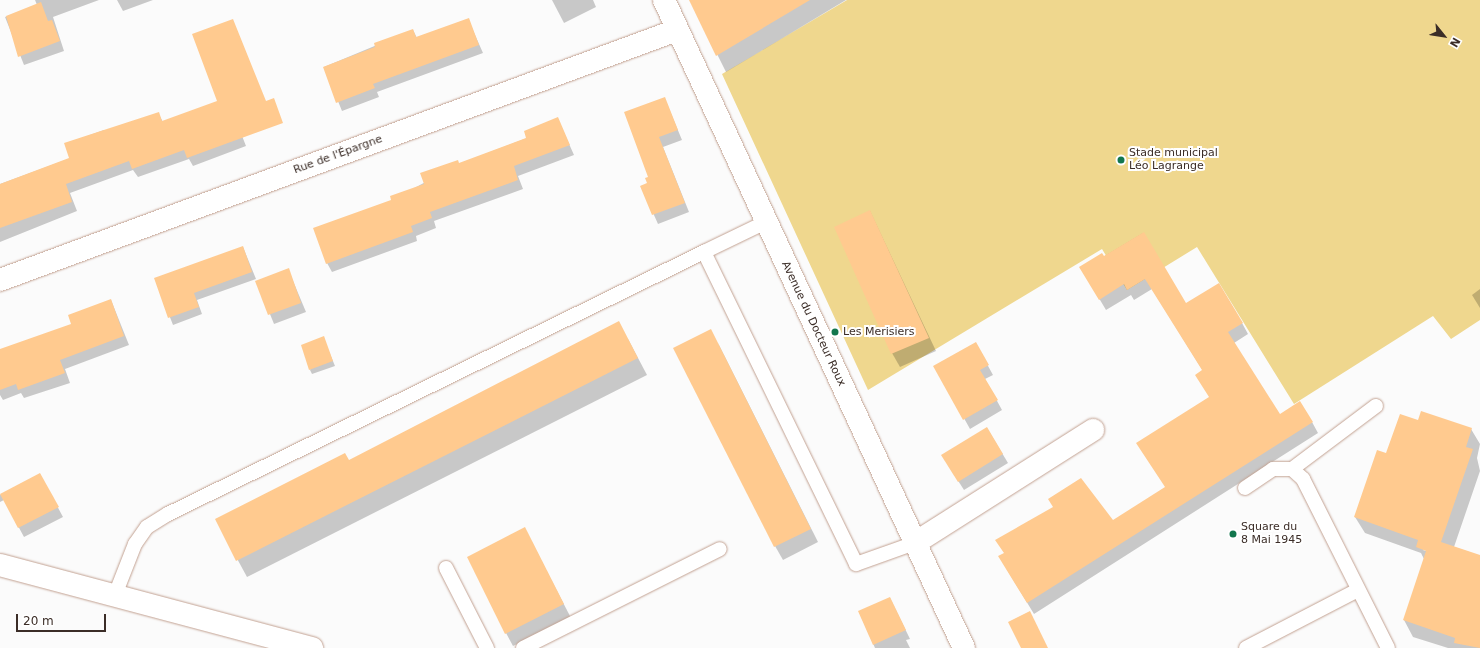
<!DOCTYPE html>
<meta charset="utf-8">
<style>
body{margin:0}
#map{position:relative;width:1480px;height:648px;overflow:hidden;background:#fbfbfb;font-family:"DejaVu Sans",sans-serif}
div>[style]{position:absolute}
.green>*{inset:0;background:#efd78e}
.shadow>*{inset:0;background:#0003}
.building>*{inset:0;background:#ffca8f}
.roads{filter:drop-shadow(0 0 1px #c2a191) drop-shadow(0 0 1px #c2a191)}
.service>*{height:14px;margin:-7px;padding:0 7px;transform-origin:7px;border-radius:7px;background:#fff}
.minor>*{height:22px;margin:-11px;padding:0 11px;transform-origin:11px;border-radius:11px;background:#fff}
.dots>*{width:11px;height:11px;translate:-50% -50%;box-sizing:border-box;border:2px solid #fff;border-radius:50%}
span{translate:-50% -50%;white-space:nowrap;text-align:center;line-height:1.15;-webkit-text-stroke:4px #fff;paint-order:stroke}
.poi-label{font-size:11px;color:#3b2d27}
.left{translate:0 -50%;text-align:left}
.street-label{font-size:11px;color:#3b2d27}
.north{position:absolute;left:1424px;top:16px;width:40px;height:40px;-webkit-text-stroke:3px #fff;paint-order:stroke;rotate:120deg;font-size:11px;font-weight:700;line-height:16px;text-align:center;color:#3b2d27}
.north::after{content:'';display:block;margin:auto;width:14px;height:18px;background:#3b2d27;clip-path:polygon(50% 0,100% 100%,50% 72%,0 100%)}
.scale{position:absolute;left:16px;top:614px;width:90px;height:18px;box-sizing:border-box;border:2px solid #3b2d27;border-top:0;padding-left:5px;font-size:12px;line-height:14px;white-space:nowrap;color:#3b2d27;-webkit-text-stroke:3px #fff;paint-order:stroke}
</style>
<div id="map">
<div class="green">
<i style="clip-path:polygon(847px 0,1480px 0,1480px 320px,1451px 339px,1433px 316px,1294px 404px,1197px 247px,1127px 290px,1102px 249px,868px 390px,722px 74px)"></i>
</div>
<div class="shadow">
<i style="clip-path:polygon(35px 0,99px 0,53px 17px,64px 51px,24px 65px,5px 17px,37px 5px)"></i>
<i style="clip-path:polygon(117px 0,153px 0,123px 11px)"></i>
<i style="clip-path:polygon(552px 0,593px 0,596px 7px,564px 23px)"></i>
<i style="clip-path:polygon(690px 0,846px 0,726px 72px)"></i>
<i style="clip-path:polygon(468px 19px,483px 53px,377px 92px,379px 97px,342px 111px,324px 67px,413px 30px,417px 38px)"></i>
<i style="clip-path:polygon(665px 99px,682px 140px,663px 147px,689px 212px,658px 224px,641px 186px,648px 184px)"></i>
<i style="clip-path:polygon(231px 108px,246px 146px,193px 166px,189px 159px,138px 177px,133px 170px,70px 193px,77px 211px,0 242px,0 184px,71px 158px,65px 144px,104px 130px,106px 133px,158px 113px,163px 122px)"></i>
<i style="clip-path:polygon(558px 119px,574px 155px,518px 176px,523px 189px,434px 221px,436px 228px,416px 236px,417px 241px,332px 272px,327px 263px,392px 200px,459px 164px,527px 138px)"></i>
<i style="clip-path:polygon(870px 211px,936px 351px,900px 367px,892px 353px)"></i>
<i style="clip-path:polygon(1143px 233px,1185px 305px,1242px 323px,1248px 334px,1234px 343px,1280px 416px,1312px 422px,1318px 433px,1034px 614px,1006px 568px,1005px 554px,997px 540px,1112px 522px,1166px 488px,1210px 397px,1203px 371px,1152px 289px,1134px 300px,1131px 295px,1106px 310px,1087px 278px,1103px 257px)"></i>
<i style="clip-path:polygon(243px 247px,256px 279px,197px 300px,202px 314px,173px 325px,155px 279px)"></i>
<i style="clip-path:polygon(288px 269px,306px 312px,274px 324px,257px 282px)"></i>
<i style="clip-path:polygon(1480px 289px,1480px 308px,1472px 295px)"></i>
<i style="clip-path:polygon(111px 300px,129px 345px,65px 369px,70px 383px,24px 398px,21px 393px,3px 400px,0 395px,0 350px,72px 325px)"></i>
<i style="clip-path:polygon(323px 337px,335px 366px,312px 374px,310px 370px)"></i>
<i style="clip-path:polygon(628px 339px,647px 375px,247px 577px,216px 520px)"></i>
<i style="clip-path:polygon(718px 343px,818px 542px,783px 560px,775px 546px)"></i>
<i style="clip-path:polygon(976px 344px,993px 375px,985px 379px,1002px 410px,970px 429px,935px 366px)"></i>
<i style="clip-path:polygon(evenodd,1418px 421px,1471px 429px,1480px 444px,1477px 458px,1480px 471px,1454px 547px,1480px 556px,1480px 648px,1448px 648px,1413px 637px,1404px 620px,1424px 559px,1421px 553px,1365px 533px,1355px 517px,1387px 454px,1418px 421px,1423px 548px,1431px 553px,1423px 550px,1423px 548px)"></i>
<i style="clip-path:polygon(987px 428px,1008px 463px,964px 490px,948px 465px)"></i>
<i style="clip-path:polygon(40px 474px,63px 517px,24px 537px,4px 500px,0 502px,0 495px)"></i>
<i style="clip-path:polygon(525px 529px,571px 618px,513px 646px,506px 633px)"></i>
<i style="clip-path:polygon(890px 598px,910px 639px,906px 640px,910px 648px,875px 648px,859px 612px)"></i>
</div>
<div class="building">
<i style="clip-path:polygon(689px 0,810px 0,716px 56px)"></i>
<i style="clip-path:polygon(41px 2px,48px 21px,52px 20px,60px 41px,18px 57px,6px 16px)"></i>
<i style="clip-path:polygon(469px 18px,479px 45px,373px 84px,375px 88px,336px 103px,323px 67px,375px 47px,374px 43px,413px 29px,416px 37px)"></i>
<i style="clip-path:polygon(233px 19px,266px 101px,274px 98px,283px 123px,187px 158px,184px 150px,132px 169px,129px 161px,66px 184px,72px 202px,0 228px,0 184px,69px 158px,64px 143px,159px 112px,162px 121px,217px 101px,192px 34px)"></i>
<i style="clip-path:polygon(665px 97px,678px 130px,659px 137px,685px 203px,652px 215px,640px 186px,647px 183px,645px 178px,648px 177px,624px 112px)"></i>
<i style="clip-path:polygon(558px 117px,570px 145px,514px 166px,518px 180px,430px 212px,432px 218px,411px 226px,413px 232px,326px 264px,313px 228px,391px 200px,390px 196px,424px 184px,420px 173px,458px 160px,459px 163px,526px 138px,524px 131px)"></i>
<i style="clip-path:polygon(870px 210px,929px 338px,891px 354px,834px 227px)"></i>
<i style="clip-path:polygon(1144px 232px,1186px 303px,1219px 283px,1243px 323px,1228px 332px,1280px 414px,1300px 401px,1313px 422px,1027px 603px,998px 556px,1004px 553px,995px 540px,1053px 507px,1048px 499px,1081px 478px,1113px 520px,1165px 487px,1136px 443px,1209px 397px,1195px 375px,1202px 370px,1145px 279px,1127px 290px,1124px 284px,1099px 300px,1079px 267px,1102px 253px,1104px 256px)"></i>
<i style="clip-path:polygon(243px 246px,252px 272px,194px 293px,199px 307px,168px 318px,154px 278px)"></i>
<i style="clip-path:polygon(289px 268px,301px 303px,268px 315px,255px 281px)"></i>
<i style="clip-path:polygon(111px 299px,124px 336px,60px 360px,65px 373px,18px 390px,16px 384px,0 390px,0 349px,71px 324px,68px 315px)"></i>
<i style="clip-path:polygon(619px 321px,638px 358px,236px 561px,215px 519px,345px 453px,349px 460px)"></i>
<i style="clip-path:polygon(711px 329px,811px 529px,774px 547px,673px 348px)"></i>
<i style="clip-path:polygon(324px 336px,333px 361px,309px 370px,301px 345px)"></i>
<i style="clip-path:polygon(976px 342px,989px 365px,980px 370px,998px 400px,963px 420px,933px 366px)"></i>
<i style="clip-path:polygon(1421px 411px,1472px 428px,1466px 447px,1473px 449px,1441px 542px,1480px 555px,1480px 648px,1454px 643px,1455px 638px,1403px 620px,1426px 551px,1416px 547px,1418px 540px,1354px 517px,1377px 450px,1386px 453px,1400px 414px,1418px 420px)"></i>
<i style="clip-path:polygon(987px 427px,1003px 454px,958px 482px,941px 455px)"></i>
<i style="clip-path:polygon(40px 473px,59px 507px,18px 528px,0 494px)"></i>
<i style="clip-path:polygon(525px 527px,564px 604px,505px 634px,467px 557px)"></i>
<i style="clip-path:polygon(890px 597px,906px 630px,873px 645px,858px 611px)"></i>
<i style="clip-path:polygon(1030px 611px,1048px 648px,1021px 648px,1008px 622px)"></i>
</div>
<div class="roads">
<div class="service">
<i style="left:766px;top:222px;width:69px;rotate:154.2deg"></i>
<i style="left:704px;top:252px;width:347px;rotate:64deg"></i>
<i style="left:856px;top:564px;width:63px;rotate:-19.6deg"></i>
<i style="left:1292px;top:469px;width:15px;rotate:42deg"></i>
<i style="left:1303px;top:479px;width:189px;rotate:63.3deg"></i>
<i style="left:1245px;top:488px;width:34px;rotate:-34deg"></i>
<i style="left:1273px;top:469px;width:19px"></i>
<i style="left:1292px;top:469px;width:105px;rotate:-36.9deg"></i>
<i style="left:446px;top:568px;width:90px;rotate:62.9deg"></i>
<i style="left:115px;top:595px;width:55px;rotate:-68.6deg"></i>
<i style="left:135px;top:544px;width:21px;rotate:-55deg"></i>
<i style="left:147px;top:527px;width:25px;rotate:-32deg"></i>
<i style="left:168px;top:514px;width:597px;rotate:-26.05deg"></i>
<i style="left:523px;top:648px;width:220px;rotate:-26.7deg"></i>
<i style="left:1246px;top:648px;width:126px;rotate:-27.4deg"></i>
</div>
<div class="minor">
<i style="left:664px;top:0;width:714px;rotate:65.16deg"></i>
<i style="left:0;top:280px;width:722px;rotate:-20.27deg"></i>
<i style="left:915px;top:543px;width:211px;rotate:-32.4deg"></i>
<i style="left:0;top:565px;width:323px;rotate:14.9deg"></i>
</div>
</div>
<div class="dots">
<i style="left:1121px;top:160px;background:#12764d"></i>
<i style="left:835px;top:332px;background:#12764d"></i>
<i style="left:1233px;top:534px;background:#12764d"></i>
</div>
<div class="poi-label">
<span class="left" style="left:1129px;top:160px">Stade municipal<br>Léo Lagrange</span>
<span class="left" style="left:843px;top:332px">Les Merisiers</span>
<span class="left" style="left:1241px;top:534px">Square du<br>8 Mai 1945</span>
</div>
<div class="street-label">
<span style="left:338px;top:155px;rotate:-20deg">Rue de l'Épargne</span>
<span style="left:813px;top:324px;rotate:65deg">Avenue du Docteur Roux</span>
</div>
<div class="north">N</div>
<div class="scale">20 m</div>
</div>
